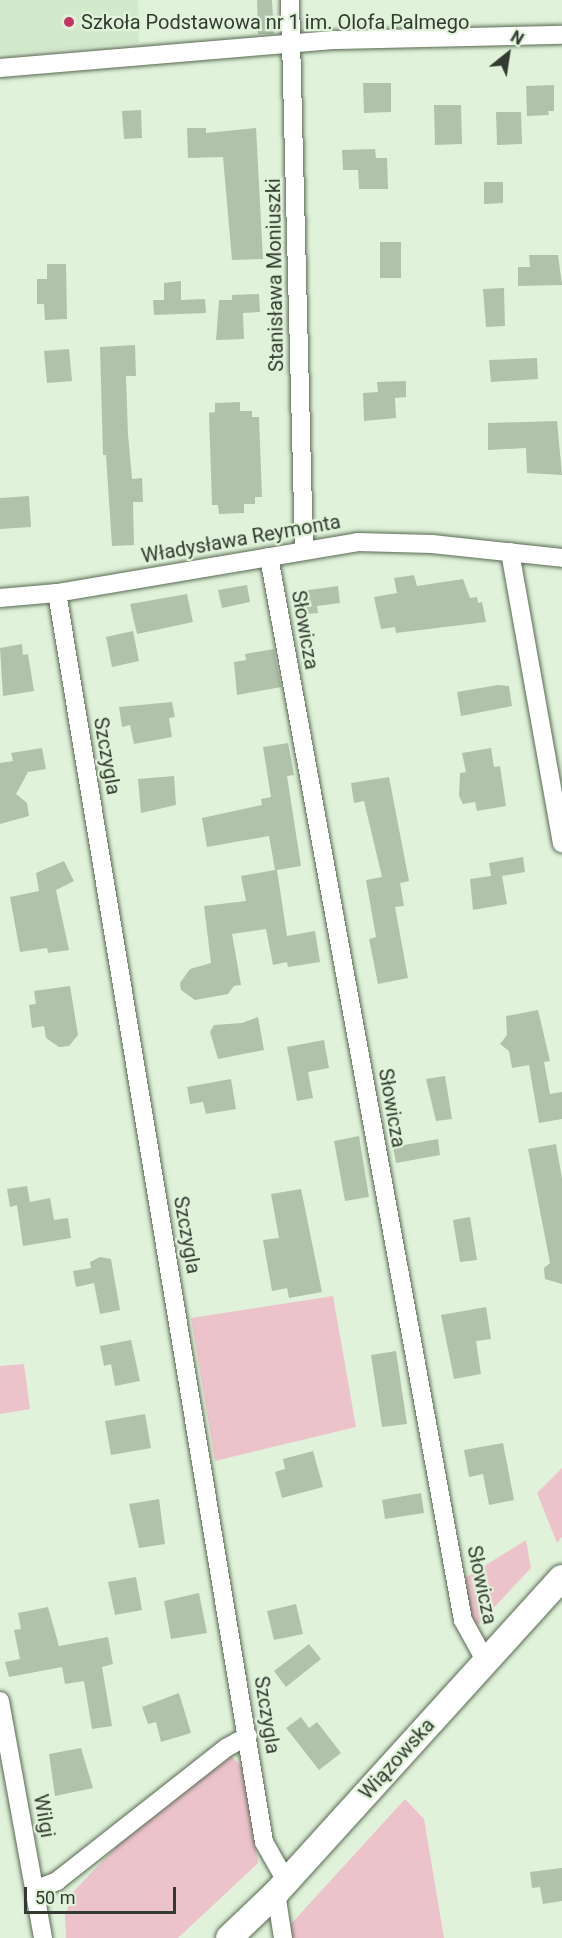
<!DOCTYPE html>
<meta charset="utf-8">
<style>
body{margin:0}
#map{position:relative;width:562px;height:1938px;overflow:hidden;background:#e0f3da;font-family:Roboto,sans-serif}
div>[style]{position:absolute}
.built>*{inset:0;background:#d2eacb}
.green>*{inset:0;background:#edc3cb}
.building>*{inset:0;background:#b0c2aa}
.roads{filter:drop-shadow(0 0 2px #596953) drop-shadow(0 0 2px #596953)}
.street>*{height:18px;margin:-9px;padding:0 9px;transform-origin:9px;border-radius:9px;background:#fff}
.secondary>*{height:26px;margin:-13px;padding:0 13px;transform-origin:13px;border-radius:13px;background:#fff}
.dots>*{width:16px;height:16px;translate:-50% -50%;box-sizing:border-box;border:3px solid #e0f3da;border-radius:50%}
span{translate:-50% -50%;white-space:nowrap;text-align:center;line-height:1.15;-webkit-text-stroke:4.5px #e0f3da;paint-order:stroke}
.poi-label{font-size:20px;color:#333b31}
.left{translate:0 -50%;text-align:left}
.street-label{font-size:20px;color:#333b31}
.north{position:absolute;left:478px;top:24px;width:60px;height:60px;-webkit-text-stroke:4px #e0f3da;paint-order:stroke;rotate:30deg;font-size:16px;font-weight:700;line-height:24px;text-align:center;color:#333b31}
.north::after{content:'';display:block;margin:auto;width:21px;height:27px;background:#333b31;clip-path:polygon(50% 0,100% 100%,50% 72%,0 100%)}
.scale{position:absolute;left:24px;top:1887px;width:152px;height:27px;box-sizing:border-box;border:3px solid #333b31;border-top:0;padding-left:8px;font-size:18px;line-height:21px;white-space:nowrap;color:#333b31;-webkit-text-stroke:4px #e0f3da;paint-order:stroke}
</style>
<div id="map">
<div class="built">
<i style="clip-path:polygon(0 0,138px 0,139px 43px,0 54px)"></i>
</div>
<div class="green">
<i style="clip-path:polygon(333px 1296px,356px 1427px,215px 1461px,191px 1318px)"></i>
<i style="clip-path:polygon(24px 1364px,30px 1409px,0 1414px,0 1366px)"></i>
<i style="clip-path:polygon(562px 1468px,562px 1537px,557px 1543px,537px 1493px)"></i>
<i style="clip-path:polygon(526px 1540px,531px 1568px,473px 1630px,462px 1580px)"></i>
<i style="clip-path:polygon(231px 1756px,245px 1770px,258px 1863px,178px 1938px,66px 1938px,65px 1915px,74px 1891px,117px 1846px)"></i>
<i style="clip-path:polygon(405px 1799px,424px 1819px,444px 1938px,292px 1938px,290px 1925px)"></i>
</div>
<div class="building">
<i style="clip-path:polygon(257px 0,272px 0,274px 34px,258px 34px)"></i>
<i style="clip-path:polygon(363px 83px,391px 83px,391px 112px,364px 113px)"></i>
<i style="clip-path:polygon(554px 85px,554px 111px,548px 111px,549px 115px,527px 116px,526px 86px)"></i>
<i style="clip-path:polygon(434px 105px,461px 105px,462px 144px,435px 145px)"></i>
<i style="clip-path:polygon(141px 110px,142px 138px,124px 139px,122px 111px)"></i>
<i style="clip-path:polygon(496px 112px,521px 112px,522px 144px,497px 145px)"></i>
<i style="clip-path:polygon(187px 128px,206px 128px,206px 133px,256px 128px,263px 259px,232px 260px,223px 157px,188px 158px)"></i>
<i style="clip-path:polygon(375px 149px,376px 158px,387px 158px,388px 189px,359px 189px,358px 170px,343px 170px,342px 150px)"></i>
<i style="clip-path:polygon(484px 182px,503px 182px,503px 203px,484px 204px)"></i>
<i style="clip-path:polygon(380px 242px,401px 242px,401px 278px,380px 278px)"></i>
<i style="clip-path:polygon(529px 255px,558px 255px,562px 285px,518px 286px,518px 267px,530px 267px)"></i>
<i style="clip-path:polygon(47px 264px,66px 264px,67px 319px,45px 320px,44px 304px,37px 304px,37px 279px,47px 279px)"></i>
<i style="clip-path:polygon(181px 281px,181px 300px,205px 299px,206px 313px,154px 315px,153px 300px,164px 300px,164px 283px)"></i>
<i style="clip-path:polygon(504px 288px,505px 326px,486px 327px,483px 289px)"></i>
<i style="clip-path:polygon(259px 294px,260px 312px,243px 313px,244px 339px,216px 340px,219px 300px,232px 300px,232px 295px)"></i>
<i style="clip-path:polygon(135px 345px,136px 376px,126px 376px,128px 434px,132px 479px,142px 478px,143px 502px,133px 502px,134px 545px,112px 546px,106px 455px,103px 455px,100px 347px)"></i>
<i style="clip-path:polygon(69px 349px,72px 381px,47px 383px,44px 351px)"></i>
<i style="clip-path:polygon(537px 358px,538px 379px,491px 382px,489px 360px)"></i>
<i style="clip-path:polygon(406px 381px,406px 397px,395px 398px,396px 418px,364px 421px,363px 393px,378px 392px,377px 382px)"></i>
<i style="clip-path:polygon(240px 402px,240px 411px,252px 411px,252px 417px,259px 417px,262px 497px,255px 497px,255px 504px,244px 504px,244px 513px,219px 514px,218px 505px,212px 505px,209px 413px,215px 412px,215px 403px)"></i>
<i style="clip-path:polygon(557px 421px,562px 475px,527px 473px,526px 448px,488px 450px,488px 423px)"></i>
<i style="clip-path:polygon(29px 496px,31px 527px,0 529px,0 498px)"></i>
<i style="clip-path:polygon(414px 575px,417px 586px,463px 579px,470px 598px,477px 597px,478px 603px,482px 602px,486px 622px,396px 633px,395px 627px,381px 629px,374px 597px,397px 593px,394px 578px)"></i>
<i style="clip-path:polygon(247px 585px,250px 602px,222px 608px,218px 590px)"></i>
<i style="clip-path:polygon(338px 586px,340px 603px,317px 606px,318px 613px,297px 615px,294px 592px)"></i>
<i style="clip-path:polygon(187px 594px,193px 622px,137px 634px,130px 604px)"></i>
<i style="clip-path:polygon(133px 631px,139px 661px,112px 667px,106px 637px)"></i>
<i style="clip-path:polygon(22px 644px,23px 655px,28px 654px,34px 691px,3px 696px,0 648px)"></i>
<i style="clip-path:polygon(274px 649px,281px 687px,237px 695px,234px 662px,246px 660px,245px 654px)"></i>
<i style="clip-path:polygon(498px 685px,509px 686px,512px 706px,461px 716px,457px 692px)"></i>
<i style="clip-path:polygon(172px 702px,175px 717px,169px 718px,172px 737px,134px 744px,130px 725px,122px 727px,119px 707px)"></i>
<i style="clip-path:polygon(288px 743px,294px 775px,287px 776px,301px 866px,277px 870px,287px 936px,315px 931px,320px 962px,288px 967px,287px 962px,273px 965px,266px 929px,232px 934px,241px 985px,234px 986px,228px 994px,195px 1000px,181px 990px,180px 983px,190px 969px,211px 963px,204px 906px,246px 901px,241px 876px,275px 870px,269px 836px,207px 847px,202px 818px,262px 805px,261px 799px,271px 797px,263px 747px)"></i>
<i style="clip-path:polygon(42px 748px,46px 769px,28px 772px,16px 794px,27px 803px,29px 816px,0 824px,0 763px,13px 761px,11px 753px)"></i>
<i style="clip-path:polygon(491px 748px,494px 767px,500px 766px,506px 806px,477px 811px,475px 802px,463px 804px,459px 796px,460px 773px,466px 772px,462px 753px)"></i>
<i style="clip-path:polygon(174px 776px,176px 805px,141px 813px,138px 779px)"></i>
<i style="clip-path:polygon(389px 777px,409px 881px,400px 883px,404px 906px,395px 907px,408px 978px,378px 984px,369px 939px,376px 937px,366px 880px,382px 877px,364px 801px,354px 803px,351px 783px)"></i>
<i style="clip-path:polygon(523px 857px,525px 872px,502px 876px,507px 904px,473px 910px,470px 879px,491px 876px,489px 863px)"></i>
<i style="clip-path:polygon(64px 861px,74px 881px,56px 890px,69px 950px,48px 953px,47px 948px,20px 952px,10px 897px,39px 891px,36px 873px)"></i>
<i style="clip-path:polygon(70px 986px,78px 1035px,69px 1046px,59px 1047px,46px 1038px,44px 1026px,32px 1028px,29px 1005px,36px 1004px,34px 991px)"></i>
<i style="clip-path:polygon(538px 1010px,550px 1061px,544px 1062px,550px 1094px,562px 1092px,562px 1119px,539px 1123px,529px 1065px,512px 1068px,509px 1051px,500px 1044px,507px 1035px,506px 1016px)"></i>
<i style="clip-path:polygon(258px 1017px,264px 1050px,218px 1059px,210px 1032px,214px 1025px,242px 1023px)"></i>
<i style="clip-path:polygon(324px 1040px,329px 1068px,308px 1072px,313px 1098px,297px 1101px,287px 1047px)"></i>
<i style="clip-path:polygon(445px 1076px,452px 1119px,436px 1121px,426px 1079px)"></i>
<i style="clip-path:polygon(231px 1079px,236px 1109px,206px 1114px,203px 1102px,190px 1104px,187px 1087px)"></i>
<i style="clip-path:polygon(359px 1136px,369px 1197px,345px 1201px,334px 1141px)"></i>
<i style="clip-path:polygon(438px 1139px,440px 1155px,396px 1163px,393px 1147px)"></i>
<i style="clip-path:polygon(556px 1144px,562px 1179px,562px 1284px,545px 1279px,544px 1268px,550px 1263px,528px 1149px)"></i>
<i style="clip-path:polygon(27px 1186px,30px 1202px,50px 1198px,54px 1220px,68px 1218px,71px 1238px,23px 1246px,17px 1205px,10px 1207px,7px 1189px)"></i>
<i style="clip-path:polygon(301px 1189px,322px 1292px,289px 1298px,287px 1288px,272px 1291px,263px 1240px,279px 1238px,271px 1194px)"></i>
<i style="clip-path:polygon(470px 1217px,477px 1260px,460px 1262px,453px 1220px)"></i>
<i style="clip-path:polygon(100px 1257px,111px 1259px,120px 1310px,100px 1314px,94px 1283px,76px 1287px,73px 1271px,91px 1268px,90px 1262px)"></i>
<i style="clip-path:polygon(486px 1307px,491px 1339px,476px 1341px,481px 1374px,454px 1379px,441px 1315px)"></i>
<i style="clip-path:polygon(131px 1340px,140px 1381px,115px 1386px,111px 1364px,104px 1366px,100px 1346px)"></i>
<i style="clip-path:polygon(396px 1351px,407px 1424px,382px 1427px,371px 1355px)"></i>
<i style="clip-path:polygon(145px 1414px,151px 1448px,111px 1455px,105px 1421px)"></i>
<i style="clip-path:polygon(503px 1443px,514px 1500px,489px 1505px,483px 1474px,469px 1477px,464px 1450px)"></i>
<i style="clip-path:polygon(313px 1451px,323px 1487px,282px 1498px,275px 1472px,285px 1469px,283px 1459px)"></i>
<i style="clip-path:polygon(421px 1493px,424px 1513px,385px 1519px,382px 1500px)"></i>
<i style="clip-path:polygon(159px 1499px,165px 1544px,139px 1548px,129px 1504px)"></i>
<i style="clip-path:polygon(136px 1577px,142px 1610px,115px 1615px,108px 1582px)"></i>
<i style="clip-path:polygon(199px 1593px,207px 1633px,171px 1639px,164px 1601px)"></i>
<i style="clip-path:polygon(296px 1604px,303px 1634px,274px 1640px,267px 1611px)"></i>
<i style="clip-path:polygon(48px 1607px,59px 1646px,108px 1637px,113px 1664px,102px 1667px,112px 1726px,92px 1729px,84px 1681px,65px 1684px,62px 1667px,9px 1677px,5px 1662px,20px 1659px,14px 1630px,21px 1629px,18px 1613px)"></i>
<i style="clip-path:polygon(309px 1644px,321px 1659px,286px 1687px,274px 1671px)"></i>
<i style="clip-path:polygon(179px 1693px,191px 1733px,161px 1742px,156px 1722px,148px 1724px,142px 1707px)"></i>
<i style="clip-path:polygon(301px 1717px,309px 1728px,317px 1722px,341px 1753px,319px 1770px,286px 1728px)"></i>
<i style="clip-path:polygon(81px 1748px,93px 1788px,55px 1796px,49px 1754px)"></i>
<i style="clip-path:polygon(562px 1868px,562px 1901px,543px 1904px,540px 1887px,532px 1888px,530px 1872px)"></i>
</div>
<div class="roads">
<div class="street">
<i style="left:290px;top:0;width:549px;rotate:88.54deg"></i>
<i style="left:0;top:68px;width:337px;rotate:-4.8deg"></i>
<i style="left:336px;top:40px;width:226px;rotate:-1.3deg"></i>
<i style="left:510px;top:552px;width:296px;rotate:79.9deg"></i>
<i style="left:269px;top:557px;width:1081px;rotate:79.66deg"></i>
<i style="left:463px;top:1620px;width:48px;rotate:61.3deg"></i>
<i style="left:57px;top:593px;width:1266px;rotate:80.59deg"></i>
<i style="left:264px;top:1842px;width:45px;rotate:60.6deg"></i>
<i style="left:0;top:598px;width:57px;rotate:-5deg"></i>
<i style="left:57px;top:593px;width:305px;rotate:-9.6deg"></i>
<i style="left:358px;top:542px;width:74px;rotate:1.5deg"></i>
<i style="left:432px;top:544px;width:131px;rotate:6.1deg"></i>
<i style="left:0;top:1701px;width:241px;rotate:79.7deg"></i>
<i style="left:34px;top:1890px;width:25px;rotate:-21deg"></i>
<i style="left:57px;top:1881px;width:215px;rotate:-38.2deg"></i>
<i style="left:226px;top:1748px;width:25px;rotate:-29deg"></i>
<i style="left:276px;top:1893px;width:46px;rotate:81.2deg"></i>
</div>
<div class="secondary">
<i style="left:229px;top:1938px;width:65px;rotate:-43.8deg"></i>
<i style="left:276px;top:1893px;width:425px;rotate:-47.8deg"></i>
</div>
</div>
<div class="dots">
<i style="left:69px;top:22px;background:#c23564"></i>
</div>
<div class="poi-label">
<span class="left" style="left:81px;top:22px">Szkoła Podstawowa nr 1 im. Olofa Palmego</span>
</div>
<div class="street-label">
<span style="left:275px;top:275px;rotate:-91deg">Stanisława Moniuszki</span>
<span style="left:241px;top:539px;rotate:-10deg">Władysława Reymonta</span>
<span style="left:305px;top:630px;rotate:80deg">Słowicza</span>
<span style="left:107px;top:756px;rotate:80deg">Szczygla</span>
<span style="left:392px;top:1108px;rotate:80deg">Słowicza</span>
<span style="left:187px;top:1235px;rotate:80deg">Szczygla</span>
<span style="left:482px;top:1585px;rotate:78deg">Słowicza</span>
<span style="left:267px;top:1715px;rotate:81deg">Szczygla</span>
<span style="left:397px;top:1759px;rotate:-48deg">Wiązowska</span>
<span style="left:44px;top:1816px;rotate:80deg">Wilgi</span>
</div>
<div class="north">N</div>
<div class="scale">50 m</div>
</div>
